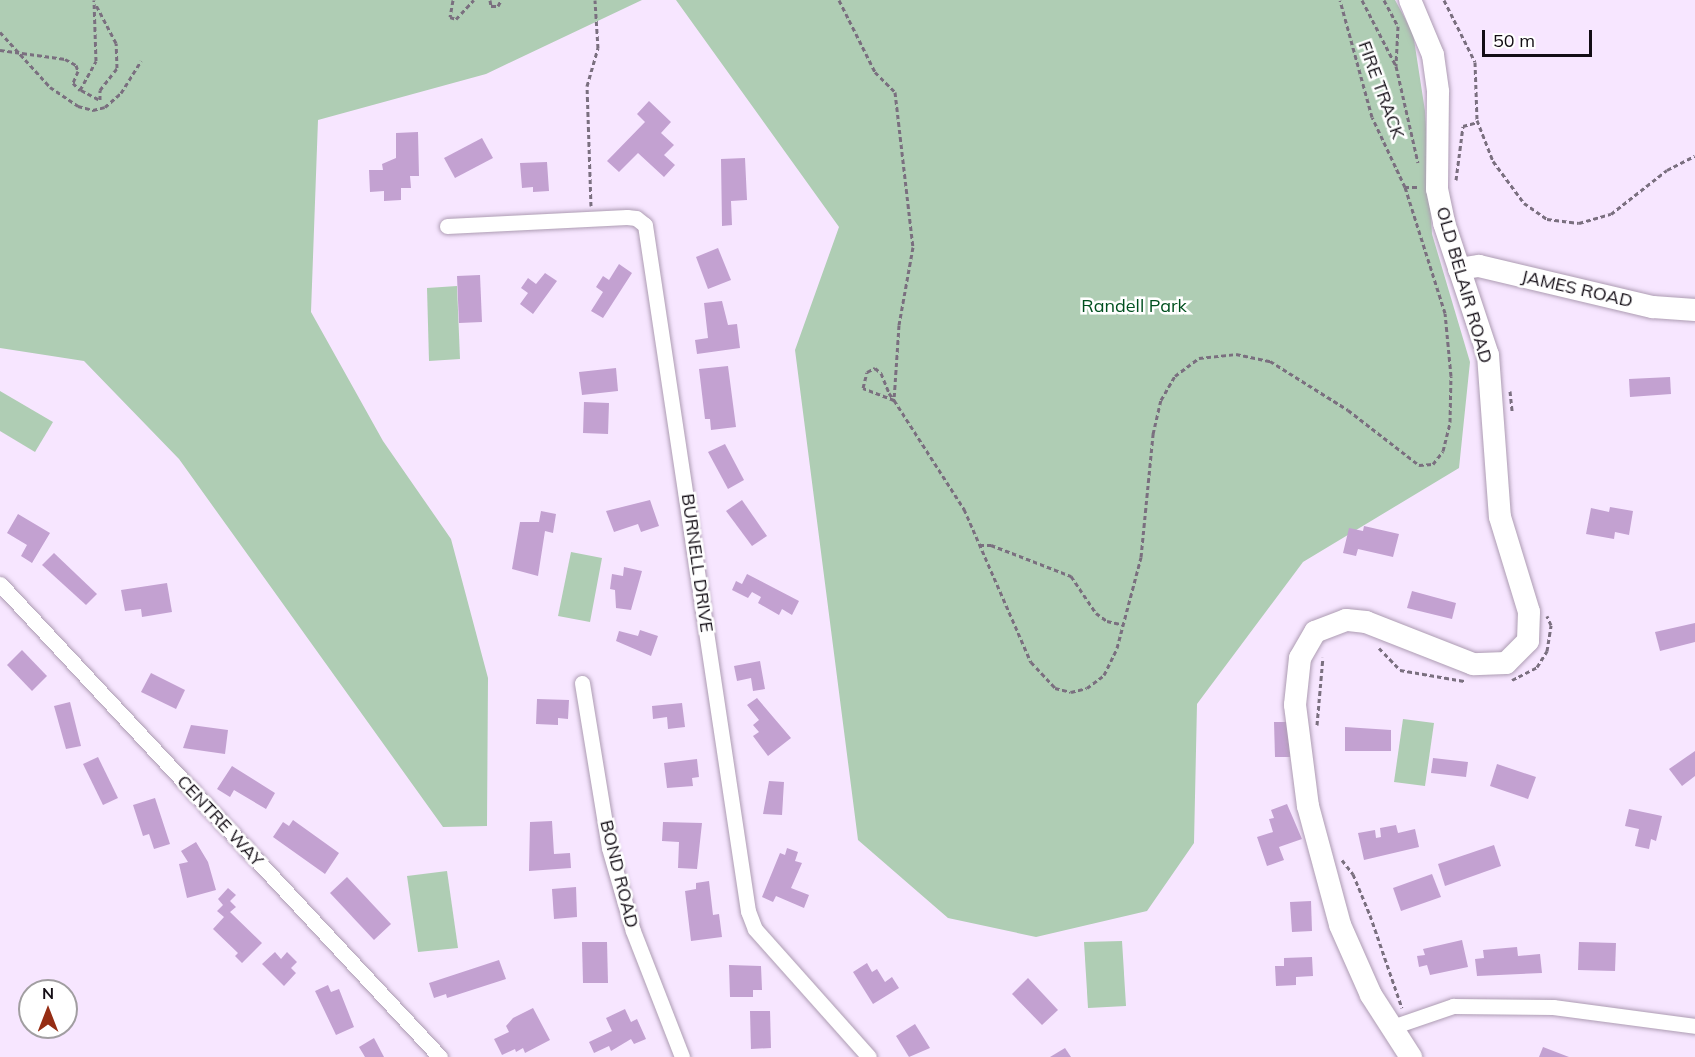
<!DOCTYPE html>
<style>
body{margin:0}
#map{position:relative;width:1695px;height:1057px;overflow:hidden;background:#f7e6ff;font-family:Mulish,sans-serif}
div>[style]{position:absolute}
.green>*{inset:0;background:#afcdb4}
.building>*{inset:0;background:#c3a1d1}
.path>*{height:3px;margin-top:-1.5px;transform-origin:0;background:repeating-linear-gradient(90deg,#7a6f7f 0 4.5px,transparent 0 7.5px)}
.roads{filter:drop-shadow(0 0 2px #ad9cb3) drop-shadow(0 0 2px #ad9cb3)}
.minor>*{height:15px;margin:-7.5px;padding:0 7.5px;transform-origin:7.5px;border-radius:7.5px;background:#fff}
.secondary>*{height:22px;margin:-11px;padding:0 11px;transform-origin:11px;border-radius:11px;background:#fff}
span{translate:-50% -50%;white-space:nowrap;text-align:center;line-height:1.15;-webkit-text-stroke:5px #fff;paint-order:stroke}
.street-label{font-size:18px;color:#130d15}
.park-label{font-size:18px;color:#00501f}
.north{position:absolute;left:18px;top:979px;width:60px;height:60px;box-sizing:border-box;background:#fff;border:2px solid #a19ea1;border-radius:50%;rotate:0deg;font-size:16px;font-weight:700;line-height:24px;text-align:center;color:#130d15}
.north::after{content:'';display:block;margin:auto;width:21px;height:27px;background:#952d14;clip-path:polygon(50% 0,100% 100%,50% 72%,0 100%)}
.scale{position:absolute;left:1482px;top:30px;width:110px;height:27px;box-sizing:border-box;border:3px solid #130d15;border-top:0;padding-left:8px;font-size:18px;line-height:21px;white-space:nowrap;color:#130d15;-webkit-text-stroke:4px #fff;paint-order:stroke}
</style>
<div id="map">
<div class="green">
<i style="clip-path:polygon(0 0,642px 0,486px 74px,318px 120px,311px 312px,383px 441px,451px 539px,488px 678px,487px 826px,443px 827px,179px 459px,84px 361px,0 348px)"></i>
<i style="clip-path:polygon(676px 0,1395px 0,1413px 33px,1425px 111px,1432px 234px,1470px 362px,1459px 468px,1303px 562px,1197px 704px,1194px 843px,1147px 911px,1036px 937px,948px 918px,858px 840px,795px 350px,839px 227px)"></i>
<i style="clip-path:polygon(457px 286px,460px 359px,429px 361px,427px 288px)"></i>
<i style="clip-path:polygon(0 391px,53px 422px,35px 452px,0 431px)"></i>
<i style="clip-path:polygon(571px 552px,602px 558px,590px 622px,558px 616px)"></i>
<i style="clip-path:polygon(1403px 719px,1434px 723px,1425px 786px,1394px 782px)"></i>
<i style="clip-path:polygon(447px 871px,458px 948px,418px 952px,407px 876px)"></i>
<i style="clip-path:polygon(1122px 941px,1126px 1006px,1088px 1008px,1084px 942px)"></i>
</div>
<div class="building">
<i style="clip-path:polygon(649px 101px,671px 122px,661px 133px,674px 145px,664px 155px,675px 165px,664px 177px,638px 153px,619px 172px,607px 161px,645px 122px,637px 114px)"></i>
<i style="clip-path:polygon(418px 132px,419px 176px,410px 176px,411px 188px,401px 188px,401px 200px,384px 201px,384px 191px,370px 192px,369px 170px,383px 170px,382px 164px,396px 158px,396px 133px)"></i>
<i style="clip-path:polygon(482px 138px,493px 158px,455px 178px,444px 158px)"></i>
<i style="clip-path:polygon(745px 158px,747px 200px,731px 201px,732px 225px,722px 226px,721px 159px)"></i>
<i style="clip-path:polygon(547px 162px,549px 191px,533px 192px,533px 187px,522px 188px,520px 163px)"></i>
<i style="clip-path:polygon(718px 248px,731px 280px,708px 289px,696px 257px)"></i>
<i style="clip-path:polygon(619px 264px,632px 273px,603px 318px,591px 311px,603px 292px,596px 287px,603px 276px,609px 280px)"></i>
<i style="clip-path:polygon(545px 273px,557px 281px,533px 314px,520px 304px,528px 293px,521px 288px,528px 278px,536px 284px)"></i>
<i style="clip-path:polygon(480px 275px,482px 322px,459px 323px,457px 276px)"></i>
<i style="clip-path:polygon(722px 301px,728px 325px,737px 324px,740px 348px,697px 354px,695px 340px,708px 338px,704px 303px)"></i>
<i style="clip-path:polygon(728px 366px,736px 427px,711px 430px,710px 419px,705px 419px,699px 369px)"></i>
<i style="clip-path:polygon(616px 368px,618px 391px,582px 395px,579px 372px)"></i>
<i style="clip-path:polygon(1670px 377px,1671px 394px,1630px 397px,1629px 379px)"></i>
<i style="clip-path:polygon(584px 402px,609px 403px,608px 434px,583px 433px)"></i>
<i style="clip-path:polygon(725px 444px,744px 480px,728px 489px,708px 452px)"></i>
<i style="clip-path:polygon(650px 500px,659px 526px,641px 532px,638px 524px,614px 532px,606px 511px)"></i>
<i style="clip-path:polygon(742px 500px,767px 536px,752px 546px,726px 511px)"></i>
<i style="clip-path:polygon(1610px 507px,1633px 511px,1629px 535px,1615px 532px,1614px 539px,1586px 534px,1591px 508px,1609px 512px)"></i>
<i style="clip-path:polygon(541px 511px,556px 514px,553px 533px,545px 531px,538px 576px,512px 569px,520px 522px,539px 522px)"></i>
<i style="clip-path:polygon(18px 514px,50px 533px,32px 563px,21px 556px,27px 545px,7px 533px)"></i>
<i style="clip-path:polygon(1364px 526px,1399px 534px,1393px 557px,1358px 549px,1356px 556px,1343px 553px,1349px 528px,1363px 531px)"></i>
<i style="clip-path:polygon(54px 553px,97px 594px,86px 605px,42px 565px)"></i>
<i style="clip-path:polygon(624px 567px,642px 571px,631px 610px,616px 608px,615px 590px,610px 589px,612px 574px,623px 576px)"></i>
<i style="clip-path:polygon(747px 574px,799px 601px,792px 615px,782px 609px,779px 615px,758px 603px,761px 597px,752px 592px,748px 598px,732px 590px,736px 581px,742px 584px)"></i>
<i style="clip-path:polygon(167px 583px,172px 612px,142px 617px,141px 609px,125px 611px,121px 590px)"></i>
<i style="clip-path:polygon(1412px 591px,1456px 603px,1452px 619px,1407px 608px)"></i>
<i style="clip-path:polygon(1695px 623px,1695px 642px,1660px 651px,1655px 632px)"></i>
<i style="clip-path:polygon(640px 630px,658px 636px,651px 656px,616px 641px,619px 631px,638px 636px)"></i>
<i style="clip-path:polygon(22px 650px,47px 676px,32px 691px,7px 665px)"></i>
<i style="clip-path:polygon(760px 661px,765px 689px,753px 691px,751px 678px,737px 681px,734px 666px)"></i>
<i style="clip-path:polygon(151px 673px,185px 690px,176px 709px,141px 692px)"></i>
<i style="clip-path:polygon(757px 698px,791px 738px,768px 756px,753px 736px,759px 732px,753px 725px,759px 720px,747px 705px)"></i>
<i style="clip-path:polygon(537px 699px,569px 700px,568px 719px,558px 718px,558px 725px,536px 724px)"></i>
<i style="clip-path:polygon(70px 702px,81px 746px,66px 749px,54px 706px)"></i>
<i style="clip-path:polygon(682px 703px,685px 727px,668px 729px,667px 717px,653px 719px,652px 706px)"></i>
<i style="clip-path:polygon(1274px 722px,1289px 722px,1290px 757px,1275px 757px)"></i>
<i style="clip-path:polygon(191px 725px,228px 730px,225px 754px,183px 748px)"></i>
<i style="clip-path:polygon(1345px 727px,1391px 730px,1391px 751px,1345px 751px)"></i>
<i style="clip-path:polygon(1695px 751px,1695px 776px,1682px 786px,1669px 769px)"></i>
<i style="clip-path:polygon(98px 757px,118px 798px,103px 805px,83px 764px)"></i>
<i style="clip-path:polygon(1433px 758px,1468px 762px,1466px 777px,1431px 773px)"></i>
<i style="clip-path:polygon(697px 759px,699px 777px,692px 778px,693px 786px,667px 788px,664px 763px)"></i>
<i style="clip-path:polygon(1497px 764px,1536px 777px,1528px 799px,1490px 786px)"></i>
<i style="clip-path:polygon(232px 766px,275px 793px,266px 809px,234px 790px,230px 797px,217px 789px)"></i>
<i style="clip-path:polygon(769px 781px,784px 782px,782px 815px,763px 814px)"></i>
<i style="clip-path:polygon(155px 798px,170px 844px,154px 849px,149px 834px,143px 836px,133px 805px)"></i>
<i style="clip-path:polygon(1287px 804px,1302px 839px,1279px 847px,1284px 860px,1267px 866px,1257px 837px,1273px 832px,1269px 819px,1274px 818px,1271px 810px)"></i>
<i style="clip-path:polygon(1629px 809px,1662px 816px,1656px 841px,1651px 839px,1649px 849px,1635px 846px,1639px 829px,1625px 826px)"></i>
<i style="clip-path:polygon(293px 820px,339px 853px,325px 874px,273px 837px,283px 822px,289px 826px)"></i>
<i style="clip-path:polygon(552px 821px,554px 854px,570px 853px,571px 868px,529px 871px,530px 822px)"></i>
<i style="clip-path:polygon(663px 822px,702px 823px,697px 869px,678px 868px,679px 842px,662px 841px)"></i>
<i style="clip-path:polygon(1396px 825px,1398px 833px,1415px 829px,1419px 847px,1364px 860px,1358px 833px,1375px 830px,1376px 838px,1381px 837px,1380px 828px)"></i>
<i style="clip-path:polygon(196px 842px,208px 862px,216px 890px,187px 898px,179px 864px,188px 862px,181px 851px)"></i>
<i style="clip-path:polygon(1494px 845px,1501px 866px,1445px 886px,1438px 864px)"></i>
<i style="clip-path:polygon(787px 848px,798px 852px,795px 861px,802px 863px,791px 888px,809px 895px,804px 908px,776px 896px,773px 902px,762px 897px,780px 853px,785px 855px)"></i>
<i style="clip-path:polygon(1432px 874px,1441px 897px,1401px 911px,1393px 888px)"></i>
<i style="clip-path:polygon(347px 877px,391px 924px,374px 940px,330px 893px)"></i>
<i style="clip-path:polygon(709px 881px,713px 915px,719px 914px,722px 937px,691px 941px,685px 891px,696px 889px,696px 883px)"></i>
<i style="clip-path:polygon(576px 887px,577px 917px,554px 919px,552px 889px)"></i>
<i style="clip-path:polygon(228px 888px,236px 895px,230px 901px,236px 907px,230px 912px,262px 943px,242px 963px,235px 956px,238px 953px,213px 929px,224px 917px,217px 911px,223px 905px,218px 899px)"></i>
<i style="clip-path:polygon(1311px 901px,1312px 931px,1292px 932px,1290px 902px)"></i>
<i style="clip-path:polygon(1462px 940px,1468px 967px,1430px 975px,1427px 965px,1419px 967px,1417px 956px,1425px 955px,1423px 949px)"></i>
<i style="clip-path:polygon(582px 942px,607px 942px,608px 983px,583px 983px)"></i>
<i style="clip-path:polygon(1579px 942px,1616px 943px,1615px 971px,1578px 970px)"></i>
<i style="clip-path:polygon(1517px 947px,1518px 956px,1540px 954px,1542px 973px,1477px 976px,1475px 959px,1484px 958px,1483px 950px)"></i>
<i style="clip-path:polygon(275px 952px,281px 959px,287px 952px,297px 962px,291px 968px,296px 973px,284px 986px,262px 964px)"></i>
<i style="clip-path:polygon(1312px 957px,1313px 976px,1296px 977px,1296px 985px,1276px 986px,1275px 966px,1284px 966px,1284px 958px)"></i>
<i style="clip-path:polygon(499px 960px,506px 979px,447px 998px,446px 994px,434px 998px,429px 983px)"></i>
<i style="clip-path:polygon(867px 963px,872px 972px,877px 969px,885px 982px,892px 977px,899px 988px,873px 1004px,853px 972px)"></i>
<i style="clip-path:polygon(729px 965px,761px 966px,762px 990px,753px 990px,753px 997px,730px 997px)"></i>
<i style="clip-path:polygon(1028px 978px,1058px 1010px,1042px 1025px,1012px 994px)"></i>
<i style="clip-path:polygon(328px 985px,331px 992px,339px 989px,354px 1027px,336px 1035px,315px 991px)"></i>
<i style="clip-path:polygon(533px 1008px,550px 1040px,525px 1053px,523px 1048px,516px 1052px,515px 1049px,502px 1055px,494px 1039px,509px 1032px,506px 1026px,513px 1018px)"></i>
<i style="clip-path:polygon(625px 1009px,631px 1022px,637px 1019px,646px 1039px,634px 1044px,631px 1039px,611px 1051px,609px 1046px,594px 1053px,589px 1042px,612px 1031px,606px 1018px)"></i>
<i style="clip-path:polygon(750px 1011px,770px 1011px,771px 1048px,751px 1049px)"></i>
<i style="clip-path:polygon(915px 1024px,930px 1048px,909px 1057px,896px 1036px)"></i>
<i style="clip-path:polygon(374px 1038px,384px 1057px,365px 1057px,359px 1047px)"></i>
<i style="clip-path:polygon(1543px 1047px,1569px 1057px,1539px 1057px)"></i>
<i style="clip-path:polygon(1065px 1048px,1071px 1057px,1050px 1057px)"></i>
</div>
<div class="path">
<i style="left:453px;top:0;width:17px;rotate:100deg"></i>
<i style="left:450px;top:17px;width:6px;rotate:18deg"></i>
<i style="left:456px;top:19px;width:26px;rotate:-47deg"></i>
<i style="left:490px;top:0;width:6px;rotate:81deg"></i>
<i style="left:491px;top:6px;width:7px"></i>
<i style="left:498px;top:6px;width:7px;rotate:-63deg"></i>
<i style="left:839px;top:0;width:80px;rotate:63.4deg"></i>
<i style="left:875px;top:72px;width:28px;rotate:45deg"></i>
<i style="left:895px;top:92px;width:156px;rotate:83.4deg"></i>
<i style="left:913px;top:247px;width:79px;rotate:100.2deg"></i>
<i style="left:899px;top:325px;width:75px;rotate:93.8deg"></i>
<i style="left:894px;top:400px;width:33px;rotate:-159deg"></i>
<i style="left:863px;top:388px;width:16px;rotate:-76deg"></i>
<i style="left:867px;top:372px;width:9px;rotate:-27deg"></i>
<i style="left:875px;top:368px;width:8px;rotate:40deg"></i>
<i style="left:881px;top:373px;width:22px;rotate:68deg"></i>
<i style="left:889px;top:393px;width:9px;rotate:54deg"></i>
<i style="left:894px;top:400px;width:130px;rotate:57.3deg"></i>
<i style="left:964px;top:509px;width:167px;rotate:66.4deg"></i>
<i style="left:1031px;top:662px;width:35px;rotate:47deg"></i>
<i style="left:1055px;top:688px;width:16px;rotate:14deg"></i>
<i style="left:1071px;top:692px;width:16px;rotate:-14deg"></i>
<i style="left:1087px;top:688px;width:21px;rotate:-37deg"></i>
<i style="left:1104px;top:675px;width:30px;rotate:-64deg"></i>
<i style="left:1117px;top:648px;width:94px;rotate:-75.2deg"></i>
<i style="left:1141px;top:557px;width:124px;rotate:-84.4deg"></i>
<i style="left:1153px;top:434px;width:35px;rotate:-77deg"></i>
<i style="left:1161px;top:400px;width:28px;rotate:-60deg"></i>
<i style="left:1175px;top:376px;width:30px;rotate:-37deg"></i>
<i style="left:1199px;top:358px;width:37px;rotate:-6deg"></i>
<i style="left:1236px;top:354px;width:35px;rotate:12deg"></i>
<i style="left:1270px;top:361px;width:92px;rotate:32.1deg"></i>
<i style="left:1348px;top:410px;width:90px;rotate:37.8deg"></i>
<i style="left:1419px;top:465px;width:14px;rotate:-4deg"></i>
<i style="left:1433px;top:464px;width:16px;rotate:-52deg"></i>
<i style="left:1443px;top:451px;width:30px;rotate:-76deg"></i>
<i style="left:1450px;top:422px;width:46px;rotate:-88.8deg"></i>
<i style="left:1451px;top:376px;width:63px;rotate:-95.4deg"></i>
<i style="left:1445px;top:313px;width:132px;rotate:-107.6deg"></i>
<i style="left:1405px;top:187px;width:77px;rotate:-115.2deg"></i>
<i style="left:1372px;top:117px;width:121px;rotate:-105.3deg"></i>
<i style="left:1362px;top:0;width:74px;rotate:62.7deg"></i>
<i style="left:1396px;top:66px;width:99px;rotate:77.2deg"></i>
<i style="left:1384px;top:0;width:30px;rotate:62deg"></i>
<i style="left:1398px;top:26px;width:40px;rotate:92.9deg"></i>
<i style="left:1444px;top:0;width:69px;rotate:63.4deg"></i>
<i style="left:1475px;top:62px;width:58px;rotate:88deg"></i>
<i style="left:1477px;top:120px;width:44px;rotate:68.7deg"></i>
<i style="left:1493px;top:161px;width:52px;rotate:53.6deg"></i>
<i style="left:1524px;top:203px;width:28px;rotate:35deg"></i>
<i style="left:1547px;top:219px;width:32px;rotate:7deg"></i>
<i style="left:1579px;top:223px;width:33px;rotate:-16deg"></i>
<i style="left:1611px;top:214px;width:71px;rotate:-38.2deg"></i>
<i style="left:1667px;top:170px;width:31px;rotate:-27deg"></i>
<i style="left:0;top:32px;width:74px;rotate:47.7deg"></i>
<i style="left:50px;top:87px;width:34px;rotate:34deg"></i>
<i style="left:78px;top:106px;width:16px;rotate:15deg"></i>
<i style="left:93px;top:110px;width:12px;rotate:-14deg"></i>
<i style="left:105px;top:107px;width:21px;rotate:-41deg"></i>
<i style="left:121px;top:93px;width:38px;rotate:-58deg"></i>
<i style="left:0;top:50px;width:66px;rotate:7.9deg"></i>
<i style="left:65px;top:59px;width:13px;rotate:29deg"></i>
<i style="left:76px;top:65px;width:6px;rotate:72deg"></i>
<i style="left:78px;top:71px;width:13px;rotate:113deg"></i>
<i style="left:73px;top:83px;width:10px;rotate:45deg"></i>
<i style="left:80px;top:90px;width:33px;rotate:-61deg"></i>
<i style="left:96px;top:61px;width:61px;rotate:-91.9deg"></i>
<i style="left:81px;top:90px;width:21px;rotate:28deg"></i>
<i style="left:100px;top:100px;width:10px;rotate:-90deg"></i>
<i style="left:100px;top:90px;width:28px;rotate:-52deg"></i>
<i style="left:117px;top:68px;width:25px;rotate:-92deg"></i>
<i style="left:116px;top:43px;width:45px;rotate:-117.7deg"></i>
<i style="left:1456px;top:180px;width:54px;rotate:-82.6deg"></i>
<i style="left:1463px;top:126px;width:16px;rotate:-15deg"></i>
<i style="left:1405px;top:187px;width:13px"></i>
<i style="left:591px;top:206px;width:120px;rotate:-91.9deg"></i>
<i style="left:587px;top:86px;width:40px;rotate:-74deg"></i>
<i style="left:598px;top:48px;width:48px;rotate:-93.6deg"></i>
<i style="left:1510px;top:391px;width:20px;rotate:84deg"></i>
<i style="left:980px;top:545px;width:11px"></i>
<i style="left:991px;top:545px;width:86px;rotate:21.2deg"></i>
<i style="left:1071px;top:576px;width:45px;rotate:56deg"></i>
<i style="left:1096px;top:613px;width:14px;rotate:36deg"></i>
<i style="left:1107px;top:621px;width:17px;rotate:13deg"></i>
<i style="left:1379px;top:648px;width:30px;rotate:46deg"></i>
<i style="left:1400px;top:670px;width:65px;rotate:9.8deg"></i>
<i style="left:1512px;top:680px;width:28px;rotate:-27deg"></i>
<i style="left:1537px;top:667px;width:19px;rotate:-58deg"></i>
<i style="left:1547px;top:651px;width:26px;rotate:-81deg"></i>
<i style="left:1551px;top:625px;width:10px;rotate:-114deg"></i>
<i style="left:1317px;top:725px;width:68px;rotate:-85deg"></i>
<i style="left:1342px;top:860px;width:18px;rotate:52deg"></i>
<i style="left:1353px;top:874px;width:44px;rotate:67.5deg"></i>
<i style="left:1370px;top:915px;width:98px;rotate:71deg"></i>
</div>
<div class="roads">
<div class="minor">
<i style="left:447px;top:226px;width:180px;rotate:-2.9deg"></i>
<i style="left:627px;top:217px;width:9px;rotate:6deg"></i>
<i style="left:636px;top:218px;width:11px;rotate:38deg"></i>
<i style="left:645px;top:225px;width:694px;rotate:81.46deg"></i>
<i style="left:748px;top:911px;width:19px;rotate:69deg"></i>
<i style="left:755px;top:929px;width:171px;rotate:48.3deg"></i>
<i style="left:0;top:584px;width:646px;rotate:47.07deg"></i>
<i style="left:582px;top:683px;width:167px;rotate:80.7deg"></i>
<i style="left:609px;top:848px;width:86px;rotate:73.9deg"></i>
<i style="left:633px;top:931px;width:135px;rotate:68.7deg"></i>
<i style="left:1392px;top:1027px;width:65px;rotate:-19deg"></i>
<i style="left:1453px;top:1006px;width:100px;rotate:0.6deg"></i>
<i style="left:1553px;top:1007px;width:143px;rotate:7.6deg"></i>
</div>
<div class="secondary">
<i style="left:1410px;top:0;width:60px;rotate:67.3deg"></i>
<i style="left:1433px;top:55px;width:37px;rotate:82deg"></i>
<i style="left:1438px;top:92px;width:97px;rotate:90.6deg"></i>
<i style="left:1437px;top:189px;width:35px;rotate:78deg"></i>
<i style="left:1444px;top:223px;width:139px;rotate:71.6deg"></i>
<i style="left:1488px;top:355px;width:162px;rotate:85.8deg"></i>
<i style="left:1500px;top:517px;width:99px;rotate:73deg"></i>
<i style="left:1529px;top:612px;width:29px;rotate:92deg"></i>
<i style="left:1528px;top:641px;width:31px;rotate:135deg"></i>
<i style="left:1506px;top:663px;width:33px;rotate:178deg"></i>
<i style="left:1473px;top:664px;width:115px;rotate:-158.6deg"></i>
<i style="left:1366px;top:622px;width:20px;rotate:-174deg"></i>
<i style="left:1346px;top:620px;width:33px;rotate:159deg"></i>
<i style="left:1315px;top:632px;width:30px;rotate:120deg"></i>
<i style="left:1300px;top:658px;width:47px;rotate:96.1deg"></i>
<i style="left:1295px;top:705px;width:102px;rotate:82.7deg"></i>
<i style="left:1308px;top:806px;width:123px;rotate:74.9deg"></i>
<i style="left:1340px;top:925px;width:77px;rotate:66.1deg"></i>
<i style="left:1371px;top:995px;width:74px;rotate:57.2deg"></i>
<i style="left:1459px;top:269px;width:20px;rotate:-9deg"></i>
<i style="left:1479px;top:266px;width:179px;rotate:13.3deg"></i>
<i style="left:1653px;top:307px;width:42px;rotate:4.1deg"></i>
</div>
</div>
<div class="street-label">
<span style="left:1381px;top:90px;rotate:70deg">FIRE TRACK</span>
<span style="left:1464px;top:285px;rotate:74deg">OLD BELAIR ROAD</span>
<span style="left:1577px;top:289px;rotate:13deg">JAMES ROAD</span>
<span style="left:697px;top:563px;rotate:82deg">BURNELL DRIVE</span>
<span style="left:220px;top:821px;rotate:47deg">CENTRE WAY</span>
<span style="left:619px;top:874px;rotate:76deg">BOND ROAD</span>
</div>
<div class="park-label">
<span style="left:1134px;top:306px">Randell Park</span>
</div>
<div class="north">N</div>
<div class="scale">50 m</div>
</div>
